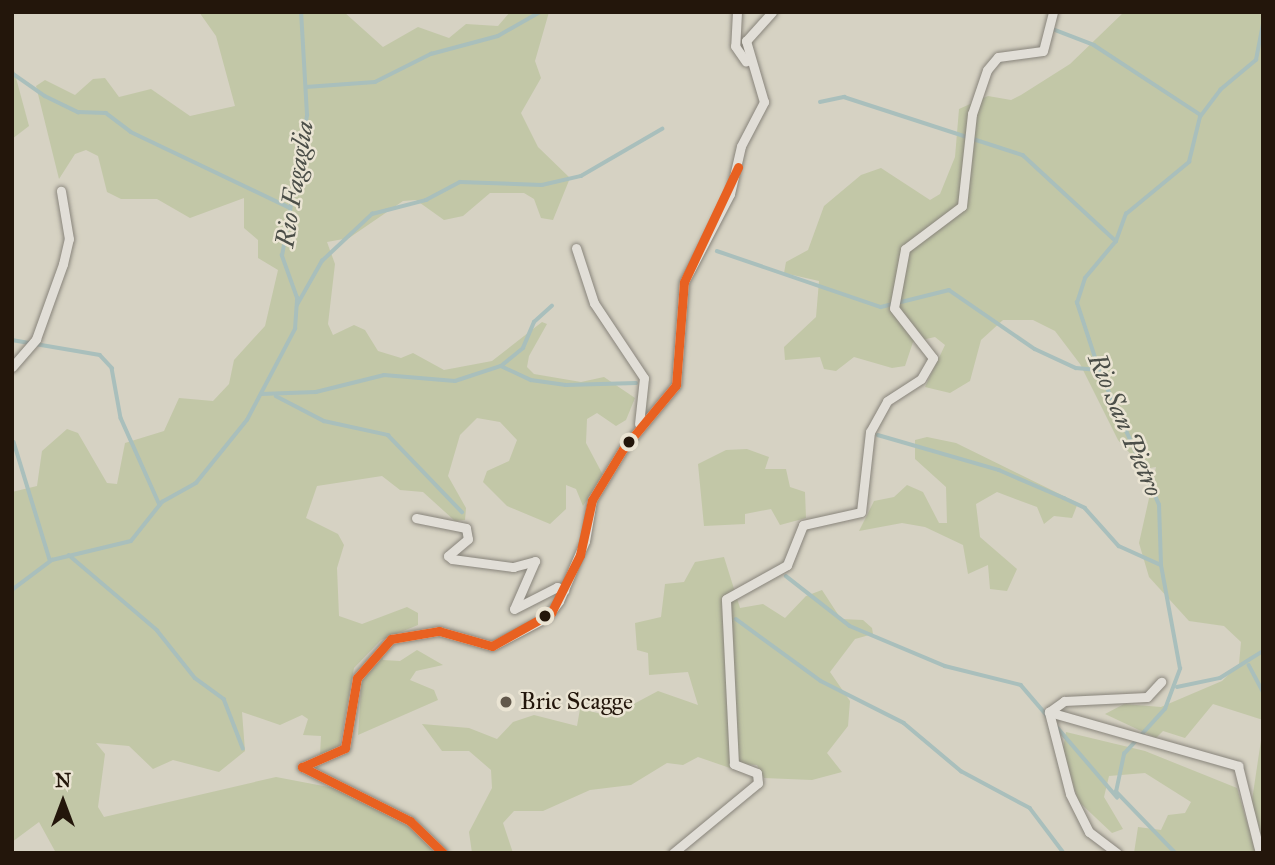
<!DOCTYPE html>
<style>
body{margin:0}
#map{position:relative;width:1275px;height:865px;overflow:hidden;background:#d6d2c3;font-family:"IM FELL Great Primer",serif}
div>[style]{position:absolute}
.green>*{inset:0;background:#c2c7a7}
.stream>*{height:3.5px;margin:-1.75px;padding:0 1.75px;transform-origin:1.75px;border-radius:1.75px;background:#a9bfbc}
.roads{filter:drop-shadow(0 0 2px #88847b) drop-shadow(0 0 2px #88847b)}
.minor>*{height:9px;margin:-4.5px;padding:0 4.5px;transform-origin:4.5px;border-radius:4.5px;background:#e1ded7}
.bus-1>*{height:9px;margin:-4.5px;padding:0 4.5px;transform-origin:4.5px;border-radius:4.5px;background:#e86121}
.dots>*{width:19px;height:19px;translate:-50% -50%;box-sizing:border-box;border:4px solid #eae4d3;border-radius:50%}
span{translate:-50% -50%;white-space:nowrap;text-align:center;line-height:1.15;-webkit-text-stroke:5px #eae4d3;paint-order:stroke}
.poi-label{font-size:24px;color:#23160b}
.left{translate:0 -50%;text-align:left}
.water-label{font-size:26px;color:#4b4e48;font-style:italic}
.frame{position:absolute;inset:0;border:14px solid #23160b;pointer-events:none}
.north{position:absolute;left:28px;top:767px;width:70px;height:70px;-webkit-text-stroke:5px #eae4d3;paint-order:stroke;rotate:0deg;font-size:19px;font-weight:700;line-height:28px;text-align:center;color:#23160b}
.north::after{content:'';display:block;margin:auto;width:24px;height:32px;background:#23160b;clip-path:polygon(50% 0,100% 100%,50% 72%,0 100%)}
</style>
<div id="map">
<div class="green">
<i style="clip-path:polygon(199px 12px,344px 12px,383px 47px,418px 27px,449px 38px,466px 24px,498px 26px,510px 12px,549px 12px,535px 61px,541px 78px,521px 113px,538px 147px,570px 178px,553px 220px,541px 218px,534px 199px,524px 193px,490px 193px,463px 216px,444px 220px,416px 200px,403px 201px,349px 238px,327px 242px,335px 264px,328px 324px,333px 335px,354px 325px,365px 330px,378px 351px,401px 358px,413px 353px,444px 370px,492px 361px,542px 322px,547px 324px,529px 356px,527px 367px,534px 374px,581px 382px,604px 377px,635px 398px,626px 420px,616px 426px,597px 413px,587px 419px,586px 443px,603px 475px,583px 506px,576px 489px,566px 485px,566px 509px,550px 524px,507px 506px,483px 482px,487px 471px,509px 461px,517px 440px,500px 422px,477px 418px,460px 435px,448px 476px,466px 508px,465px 520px,455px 521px,423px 492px,400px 490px,382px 476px,317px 486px,306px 518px,338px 534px,344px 545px,337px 568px,339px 616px,362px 624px,407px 607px,418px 613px,418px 625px,381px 640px,354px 668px,339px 747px,320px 756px,321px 736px,303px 735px,308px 719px,302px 715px,280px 725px,242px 712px,245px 751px,219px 772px,173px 760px,153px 769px,129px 746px,96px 743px,105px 754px,98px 807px,104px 817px,276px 777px,339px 789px,411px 828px,435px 853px,56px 853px,39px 822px,12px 842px,12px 492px,37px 486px,42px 451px,67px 429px,78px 433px,107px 483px,117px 484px,125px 443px,164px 431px,179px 398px,213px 401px,229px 384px,234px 360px,265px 326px,278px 270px,258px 258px,258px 240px,244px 228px,244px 198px,190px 218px,157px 199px,121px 199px,107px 192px,98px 156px,86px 150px,75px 154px,59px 179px,36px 86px,45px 80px,75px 95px,93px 79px,105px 78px,119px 97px,151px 89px,190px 116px,235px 106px,216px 36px)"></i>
<i style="clip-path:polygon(1124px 12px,1263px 12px,1263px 720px,1213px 704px,1185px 738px,1163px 731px,1156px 738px,1105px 714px,1124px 704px,1161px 707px,1222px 681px,1239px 664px,1241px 642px,1224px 626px,1189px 621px,1149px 577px,1139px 543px,1156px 467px,1144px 469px,1118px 440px,1080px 364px,1055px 331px,1033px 320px,1003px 320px,981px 340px,970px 381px,950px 393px,925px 387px,945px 345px,935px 337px,913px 342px,905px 366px,892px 368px,854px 357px,836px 371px,824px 369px,820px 357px,785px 360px,784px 347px,816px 317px,819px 281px,784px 273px,786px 262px,808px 250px,824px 206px,861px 175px,881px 168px,930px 200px,940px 194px,955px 157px,959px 109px,988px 96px,1011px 100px,1021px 95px,1070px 64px)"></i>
<i style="clip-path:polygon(12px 63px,29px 126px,12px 139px)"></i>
<i style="clip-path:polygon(927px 437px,956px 443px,1078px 503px,1072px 518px,1054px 516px,1044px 524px,1037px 507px,997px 492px,976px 504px,980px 537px,1017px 569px,1007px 591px,990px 589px,988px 565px,968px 574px,963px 545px,925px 527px,902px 523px,859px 531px,874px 501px,894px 497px,907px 485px,923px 492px,939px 523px,947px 523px,946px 487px,915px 459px,915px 440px)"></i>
<i style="clip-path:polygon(747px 449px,769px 457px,765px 469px,786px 469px,790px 487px,805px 492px,806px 518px,780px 525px,771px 509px,745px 514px,745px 524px,704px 526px,698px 464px,726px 450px)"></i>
<i style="clip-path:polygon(724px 557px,740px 608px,763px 604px,785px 618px,806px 596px,822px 590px,841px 619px,863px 620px,872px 628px,873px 634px,855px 639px,830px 672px,850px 701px,848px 726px,827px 753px,842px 772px,812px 780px,764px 778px,757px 765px,740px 764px,730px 754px,730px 768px,698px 757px,683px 765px,667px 763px,631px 785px,590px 790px,543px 811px,514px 811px,503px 823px,513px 853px,472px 853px,469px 832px,492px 788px,491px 770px,469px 751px,442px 751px,422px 724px,469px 728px,497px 739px,513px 722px,534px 715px,577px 726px,580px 709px,611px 716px,658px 691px,698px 705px,688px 672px,649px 675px,648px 653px,637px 650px,635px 623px,661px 617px,665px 584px,684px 582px,695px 562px)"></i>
<i style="clip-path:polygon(417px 650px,443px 665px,416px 671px,410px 680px,434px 690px,438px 700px,358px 735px,362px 677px,381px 651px,383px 660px,400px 661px)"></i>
<i style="clip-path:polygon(1263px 727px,1263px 845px,1251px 807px)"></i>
<i style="clip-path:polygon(1066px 732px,1145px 751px,1237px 788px,1256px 853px,1134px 853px,1138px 827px,1161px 830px,1168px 815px,1185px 813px,1191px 802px,1145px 773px,1109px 776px,1104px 797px,1123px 829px,1112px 833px,1078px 801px,1063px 749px)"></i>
</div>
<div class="stream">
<i style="left:1055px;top:30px;width:42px;rotate:21deg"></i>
<i style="left:1094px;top:45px;width:128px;rotate:33.2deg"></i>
<i style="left:12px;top:73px;width:40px;rotate:34.9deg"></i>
<i style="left:45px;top:96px;width:37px;rotate:26deg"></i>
<i style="left:78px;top:112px;width:28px;rotate:2deg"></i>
<i style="left:106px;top:113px;width:31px;rotate:37deg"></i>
<i style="left:131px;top:132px;width:174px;rotate:25.5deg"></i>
<i style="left:306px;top:87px;width:69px;rotate:-4.1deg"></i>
<i style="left:375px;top:82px;width:63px;rotate:-26.6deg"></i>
<i style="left:431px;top:54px;width:69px;rotate:-15deg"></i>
<i style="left:498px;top:36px;width:48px;rotate:-29.7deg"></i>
<i style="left:820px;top:102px;width:25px;rotate:-12deg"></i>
<i style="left:844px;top:97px;width:188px;rotate:18deg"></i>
<i style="left:1023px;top:155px;width:127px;rotate:42.8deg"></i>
<i style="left:717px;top:251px;width:173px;rotate:18.9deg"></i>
<i style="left:881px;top:307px;width:70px;rotate:-14deg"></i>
<i style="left:949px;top:290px;width:104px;rotate:34.5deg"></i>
<i style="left:1035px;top:349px;width:45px;rotate:24.9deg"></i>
<i style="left:1076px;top:368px;width:22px;rotate:5deg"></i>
<i style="left:297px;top:305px;width:51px;rotate:-60.4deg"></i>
<i style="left:322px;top:261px;width:69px;rotate:-43.2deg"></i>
<i style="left:372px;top:214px;width:56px;rotate:-14.5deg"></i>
<i style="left:426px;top:200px;width:38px;rotate:-28deg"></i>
<i style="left:460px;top:182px;width:82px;rotate:2.1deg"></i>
<i style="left:542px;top:185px;width:40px;rotate:-13deg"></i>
<i style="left:581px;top:176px;width:94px;rotate:-30.1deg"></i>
<i style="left:12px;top:340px;width:89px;rotate:9.7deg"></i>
<i style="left:100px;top:355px;width:18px;rotate:47deg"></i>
<i style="left:112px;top:368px;width:51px;rotate:79.8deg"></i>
<i style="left:121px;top:418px;width:95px;rotate:65.9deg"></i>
<i style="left:501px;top:366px;width:28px;rotate:-39deg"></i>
<i style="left:523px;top:348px;width:28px;rotate:-67deg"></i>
<i style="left:534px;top:322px;width:24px;rotate:-42deg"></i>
<i style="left:261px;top:394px;width:55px;rotate:-2.1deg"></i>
<i style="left:316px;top:392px;width:70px;rotate:-14deg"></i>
<i style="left:384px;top:375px;width:71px;rotate:4.8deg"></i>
<i style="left:455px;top:381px;width:48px;rotate:-18.1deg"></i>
<i style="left:501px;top:366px;width:33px;rotate:25deg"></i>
<i style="left:531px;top:380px;width:35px;rotate:8deg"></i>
<i style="left:566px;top:385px;width:70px;rotate:-1.6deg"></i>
<i style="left:276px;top:396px;width:54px;rotate:27.5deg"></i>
<i style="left:324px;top:421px;width:66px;rotate:12.3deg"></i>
<i style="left:388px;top:435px;width:107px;rotate:46.1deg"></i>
<i style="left:878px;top:435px;width:126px;rotate:16.1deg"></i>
<i style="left:999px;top:470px;width:71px;rotate:23.3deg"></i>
<i style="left:1064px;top:498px;width:23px;rotate:25deg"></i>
<i style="left:1085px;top:508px;width:51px;rotate:48.2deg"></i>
<i style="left:1119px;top:546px;width:46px;rotate:24.3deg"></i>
<i style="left:14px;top:442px;width:123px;rotate:73deg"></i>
<i style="left:69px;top:555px;width:116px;rotate:40.4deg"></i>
<i style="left:157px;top:630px;width:61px;rotate:51.6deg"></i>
<i style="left:195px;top:678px;width:36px;rotate:36deg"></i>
<i style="left:224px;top:699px;width:53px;rotate:68.8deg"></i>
<i style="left:786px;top:576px;width:81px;rotate:38deg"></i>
<i style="left:850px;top:626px;width:103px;rotate:22.8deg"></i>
<i style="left:945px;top:666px;width:78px;rotate:14deg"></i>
<i style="left:1021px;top:685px;width:148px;rotate:49.4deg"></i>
<i style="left:12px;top:590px;width:50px;rotate:-36.9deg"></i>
<i style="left:52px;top:560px;width:81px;rotate:-13.5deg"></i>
<i style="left:131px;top:541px;width:50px;rotate:-51.5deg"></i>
<i style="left:162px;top:502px;width:39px;rotate:-29deg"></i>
<i style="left:196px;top:483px;width:81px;rotate:-51deg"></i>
<i style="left:247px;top:420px;width:103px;rotate:-62.2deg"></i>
<i style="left:295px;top:329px;width:31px;rotate:-86deg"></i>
<i style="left:297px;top:298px;width:45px;rotate:-109.7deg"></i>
<i style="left:282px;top:256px;width:143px;rotate:-79.9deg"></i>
<i style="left:307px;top:115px;width:103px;rotate:-93.3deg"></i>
<i style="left:736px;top:619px;width:105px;rotate:36.1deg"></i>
<i style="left:821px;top:681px;width:93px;rotate:26.8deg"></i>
<i style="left:904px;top:723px;width:75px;rotate:40.1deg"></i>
<i style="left:961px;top:771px;width:78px;rotate:28.2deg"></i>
<i style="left:1030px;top:808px;width:56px;rotate:52.9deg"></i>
<i style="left:1249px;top:665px;width:30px;rotate:62deg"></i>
<i style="left:1177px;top:687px;width:44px;rotate:-11.8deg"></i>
<i style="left:1220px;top:678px;width:51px;rotate:-32.1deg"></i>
<i style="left:1175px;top:853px;width:85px;rotate:-134deg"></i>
<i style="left:1116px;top:792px;width:39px;rotate:-78deg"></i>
<i style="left:1124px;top:754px;width:61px;rotate:-47.7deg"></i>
<i style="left:1165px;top:709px;width:43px;rotate:-69.4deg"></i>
<i style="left:1180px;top:669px;width:106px;rotate:-100.4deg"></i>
<i style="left:1161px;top:565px;width:60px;rotate:-91.9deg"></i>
<i style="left:1159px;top:505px;width:148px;rotate:-114deg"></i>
<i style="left:1099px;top:370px;width:71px;rotate:-108.2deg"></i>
<i style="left:1077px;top:303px;width:26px;rotate:-72deg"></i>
<i style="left:1085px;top:278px;width:48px;rotate:-50deg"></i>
<i style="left:1116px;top:241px;width:29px;rotate:-70deg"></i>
<i style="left:1126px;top:214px;width:82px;rotate:-39.5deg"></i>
<i style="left:1189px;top:162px;width:46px;rotate:-76.3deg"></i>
<i style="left:1200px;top:117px;width:34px;rotate:-53deg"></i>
<i style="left:1220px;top:90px;width:47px;rotate:-39.8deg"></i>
<i style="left:1256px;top:60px;width:37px;rotate:-79deg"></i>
</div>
<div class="roads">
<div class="minor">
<i style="left:737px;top:12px;width:34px;rotate:93deg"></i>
<i style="left:735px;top:46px;width:19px;rotate:55deg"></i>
<i style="left:576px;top:248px;width:58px;rotate:71.9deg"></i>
<i style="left:594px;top:303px;width:90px;rotate:56.3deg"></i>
<i style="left:644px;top:378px;width:46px;rotate:96.2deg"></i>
<i style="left:12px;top:367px;width:37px;rotate:-49deg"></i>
<i style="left:36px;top:339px;width:80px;rotate:-70.2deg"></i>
<i style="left:63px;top:264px;width:26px;rotate:-77deg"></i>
<i style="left:69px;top:239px;width:49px;rotate:-99.5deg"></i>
<i style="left:416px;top:518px;width:51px;rotate:11.3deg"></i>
<i style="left:466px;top:528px;width:11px;rotate:80deg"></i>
<i style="left:468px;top:539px;width:26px;rotate:140deg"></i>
<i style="left:448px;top:556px;width:5px;rotate:37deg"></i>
<i style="left:452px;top:559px;width:62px;rotate:7.5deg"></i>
<i style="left:513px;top:567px;width:23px;rotate:-15deg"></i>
<i style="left:535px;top:561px;width:52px;rotate:113.6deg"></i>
<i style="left:514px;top:609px;width:48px;rotate:-27.1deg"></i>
<i style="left:557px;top:587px;width:8px;rotate:23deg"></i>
<i style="left:1049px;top:712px;width:197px;rotate:15.9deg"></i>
<i style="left:1238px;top:766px;width:90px;rotate:75.8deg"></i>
<i style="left:443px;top:853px;width:46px;rotate:-135.9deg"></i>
<i style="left:410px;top:821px;width:121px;rotate:-153.4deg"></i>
<i style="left:302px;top:767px;width:47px;rotate:-23.8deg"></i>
<i style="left:345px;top:748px;width:71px;rotate:-80.3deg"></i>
<i style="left:357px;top:678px;width:52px;rotate:-48.9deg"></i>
<i style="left:391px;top:639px;width:49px;rotate:-9.5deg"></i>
<i style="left:439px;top:631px;width:55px;rotate:15.8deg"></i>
<i style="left:492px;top:646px;width:62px;rotate:-27.8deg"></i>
<i style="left:547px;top:617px;width:20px;rotate:-53deg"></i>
<i style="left:559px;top:601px;width:65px;rotate:-66.6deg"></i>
<i style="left:585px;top:541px;width:42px;rotate:-80.3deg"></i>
<i style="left:592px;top:500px;width:60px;rotate:-58.7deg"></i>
<i style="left:623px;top:449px;width:83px;rotate:-50.4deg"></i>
<i style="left:676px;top:385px;width:103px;rotate:-85.6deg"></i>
<i style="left:684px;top:282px;width:99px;rotate:-62.4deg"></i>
<i style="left:730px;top:194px;width:49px;rotate:-77.1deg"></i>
<i style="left:741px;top:146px;width:50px;rotate:-62.4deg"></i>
<i style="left:764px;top:102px;width:64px;rotate:-106.4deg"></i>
<i style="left:746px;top:41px;width:39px;rotate:-48deg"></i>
<i style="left:673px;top:853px;width:110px;rotate:-39.5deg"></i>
<i style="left:758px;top:783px;width:10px;rotate:-96deg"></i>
<i style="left:757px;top:773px;width:25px;rotate:-159deg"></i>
<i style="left:734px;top:764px;width:165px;rotate:-92.8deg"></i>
<i style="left:726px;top:599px;width:70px;rotate:-29.1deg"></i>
<i style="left:787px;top:565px;width:43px;rotate:-68.2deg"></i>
<i style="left:803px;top:525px;width:59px;rotate:-12.6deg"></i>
<i style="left:861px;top:512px;width:81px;rotate:-83.6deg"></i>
<i style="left:870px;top:432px;width:35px;rotate:-61deg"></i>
<i style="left:887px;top:401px;width:40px;rotate:-32.9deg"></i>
<i style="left:921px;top:379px;width:24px;rotate:-60deg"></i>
<i style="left:933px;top:358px;width:63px;rotate:-128deg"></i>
<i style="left:894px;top:308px;width:60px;rotate:-79.4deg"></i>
<i style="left:905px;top:249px;width:71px;rotate:-37deg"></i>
<i style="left:962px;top:206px;width:93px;rotate:-83.8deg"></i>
<i style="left:972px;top:114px;width:46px;rotate:-71.2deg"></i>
<i style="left:987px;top:70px;width:17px;rotate:-50deg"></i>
<i style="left:998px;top:57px;width:45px;rotate:-7.6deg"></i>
<i style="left:1043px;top:51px;width:40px;rotate:-75.6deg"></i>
<i style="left:1117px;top:853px;width:35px;rotate:-143deg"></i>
<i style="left:1089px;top:832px;width:42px;rotate:-116.6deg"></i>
<i style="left:1070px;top:794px;width:85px;rotate:-104.4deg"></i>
<i style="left:1049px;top:712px;width:19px;rotate:-36deg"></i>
<i style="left:1064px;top:701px;width:83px;rotate:-2.8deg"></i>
<i style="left:1147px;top:697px;width:21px;rotate:-47deg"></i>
</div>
</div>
<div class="bus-1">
<i style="left:443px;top:853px;width:46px;rotate:-135.9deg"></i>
<i style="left:410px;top:821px;width:121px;rotate:-153.4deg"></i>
<i style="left:302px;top:767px;width:47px;rotate:-23.8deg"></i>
<i style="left:345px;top:748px;width:71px;rotate:-80.3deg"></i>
<i style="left:357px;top:678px;width:52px;rotate:-48.9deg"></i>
<i style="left:391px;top:639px;width:49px;rotate:-9.5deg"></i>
<i style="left:439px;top:631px;width:55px;rotate:15.8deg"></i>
<i style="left:492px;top:646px;width:68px;rotate:-29.2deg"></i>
<i style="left:551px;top:613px;width:65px;rotate:-63.4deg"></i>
<i style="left:580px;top:555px;width:56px;rotate:-77.7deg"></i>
<i style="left:592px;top:500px;width:60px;rotate:-58.7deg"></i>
<i style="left:623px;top:449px;width:83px;rotate:-50.4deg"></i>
<i style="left:676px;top:385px;width:103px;rotate:-85.6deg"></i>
<i style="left:684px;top:282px;width:127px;rotate:-64.8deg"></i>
</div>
<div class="dots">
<i style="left:629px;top:442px;background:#23160b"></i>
<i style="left:545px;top:616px;background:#23160b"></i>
<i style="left:506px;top:702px;background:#62584b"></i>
</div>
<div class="poi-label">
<span class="left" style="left:520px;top:702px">Bric Scagge</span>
</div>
<div class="water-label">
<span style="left:295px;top:184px;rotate:-81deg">Rio Fagaglia</span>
<span style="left:1125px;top:425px;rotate:67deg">Rio San Pietro</span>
</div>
<div class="frame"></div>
<div class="north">N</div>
</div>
